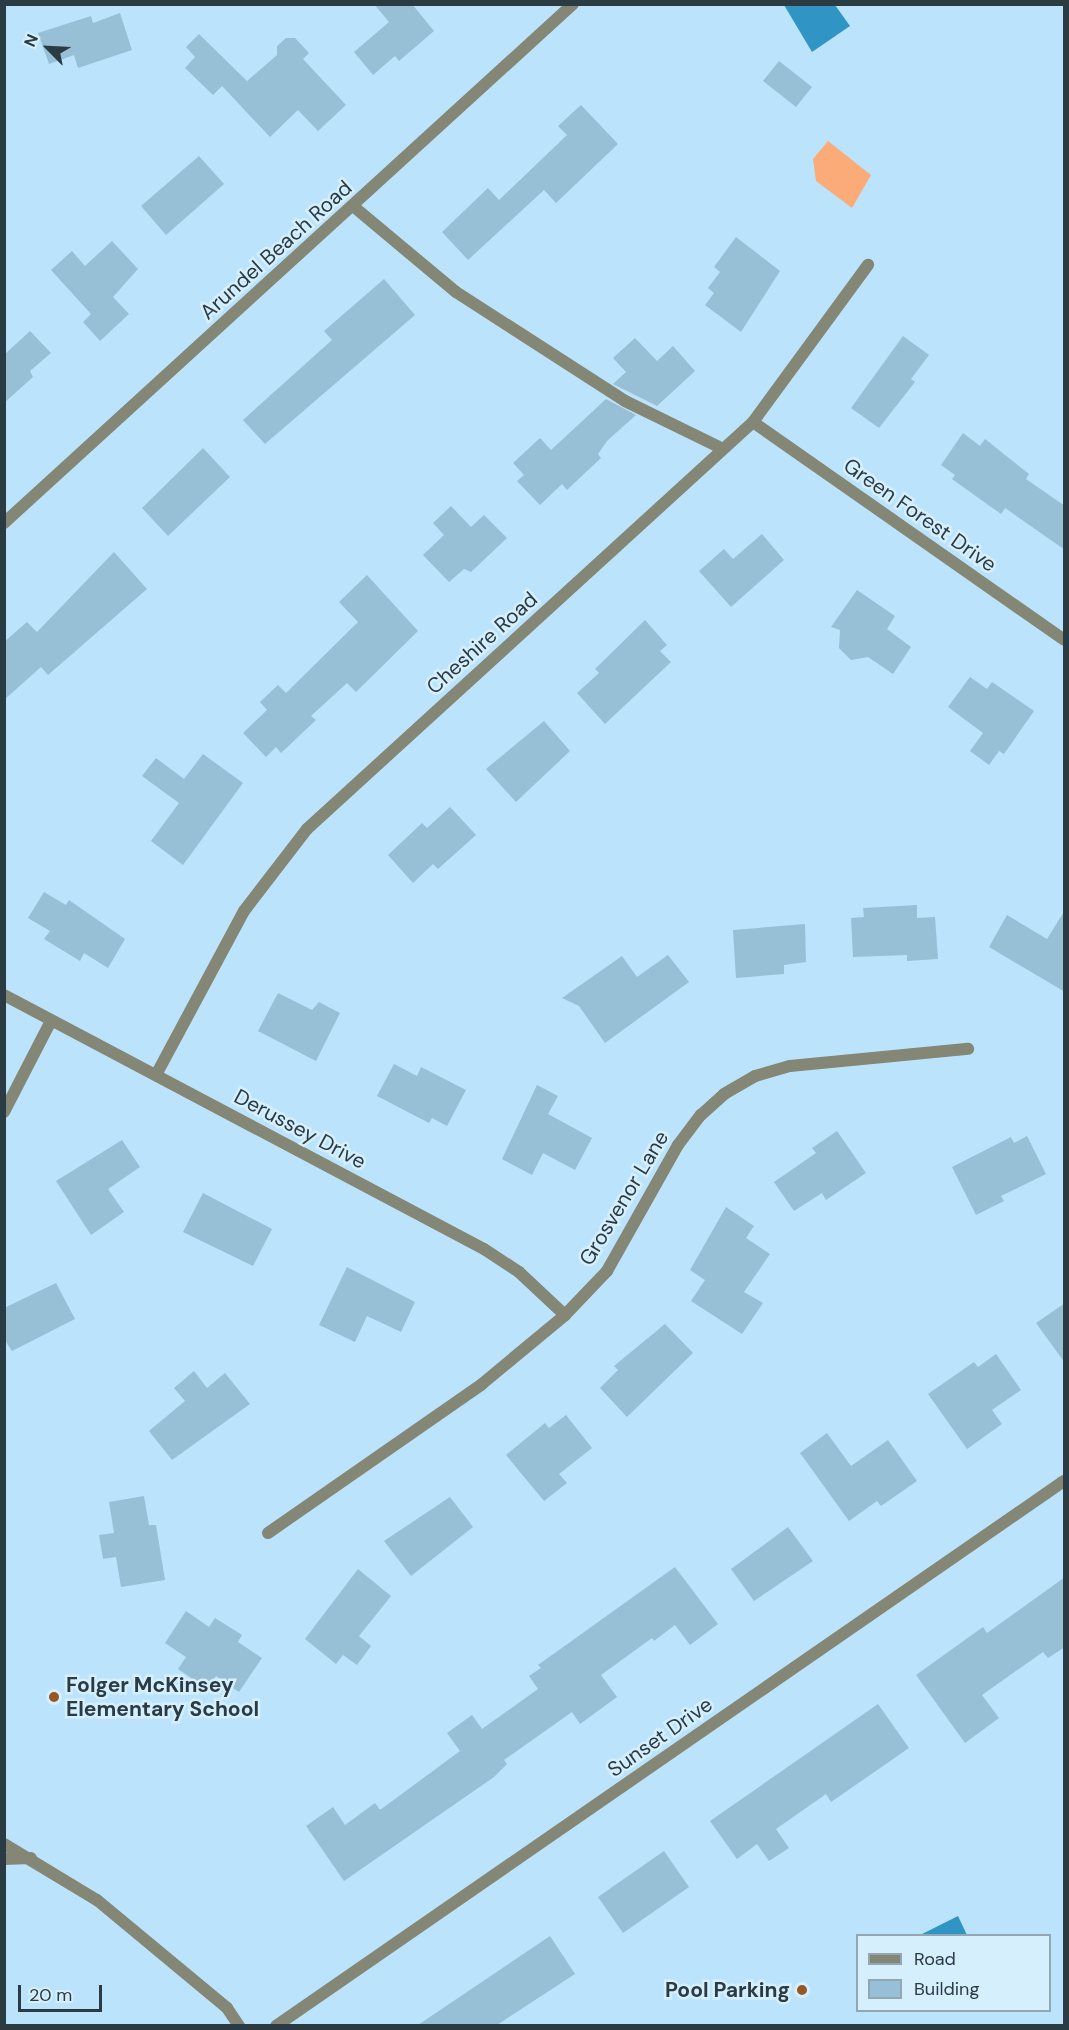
<!DOCTYPE html>
<style>
body{margin:0}
#map{position:relative;width:1069px;height:2030px;overflow:hidden;background:#bbe4fc;font-family:"DM Sans",sans-serif}
div>[style]{position:absolute}
.green>*{inset:0;background:#faab77}
.water>*{inset:0;background:#3095c5}
.building>*{inset:0;background:#97bfd6}
.service>*{height:12px;margin:-6px;padding:0 6px;transform-origin:6px;border-radius:6px;background:#848676}
.minor>*{height:12px;margin:-6px;padding:0 6px;transform-origin:6px;border-radius:6px;background:#848676}
.tertiary>*{height:12px;margin:-6px;padding:0 6px;transform-origin:6px;border-radius:6px;background:#848676}
.dots>*{width:16px;height:16px;translate:-50% -50%;box-sizing:border-box;border:3px solid #d6effd;border-radius:50%}
span{translate:-50% -50%;white-space:nowrap;text-align:center;line-height:1.15;-webkit-text-stroke:5px #d6effd;paint-order:stroke}
.street-label{font-size:21px;color:#2a3b44}
.poi-label{font-size:21px;color:#2a3b44;font-weight:700}
.left{translate:0 -50%;text-align:left}
.right{translate:-100% -50%;text-align:right}
.frame{position:absolute;inset:0;border:6px solid #2a3b44;pointer-events:none}
.legend{position:absolute;left:856px;top:1934px;width:195px;height:78px;box-sizing:border-box;background:#d6effd;border:2px solid #91a7b3;margin:0;padding:8px 10px;list-style:none;font-size:18px;color:#2a3b44}
.legend li{display:flex;align-items:center;gap:12px;height:30px}
.legend b{width:30px;border:2px solid #91a7b3}
.north{position:absolute;left:18px;top:18px;width:60px;height:60px;-webkit-text-stroke:4px #d6effd;paint-order:stroke;rotate:294deg;font-size:16px;font-weight:700;line-height:24px;text-align:center;color:#2a3b44}
.north::after{content:'';display:block;margin:auto;width:21px;height:27px;background:#2a3b44;clip-path:polygon(50% 0,100% 100%,50% 72%,0 100%)}
.scale{position:absolute;left:18px;top:1985px;width:84px;height:27px;box-sizing:border-box;border:3px solid #2a3b44;border-top:0;padding-left:8px;font-size:18px;line-height:21px;white-space:nowrap;color:#2a3b44;-webkit-text-stroke:4px #d6effd;paint-order:stroke}
</style>
<div id="map">
<div class="green">
<i style="clip-path:polygon(828px 141px,871px 175px,852px 208px,816px 181px,813px 159px)"></i>
</div>
<div class="water">
<i style="clip-path:polygon(784px 5px,835px 5px,850px 26px,812px 52px)"></i>
<i style="clip-path:polygon(958px 1916px,967px 1935px,920px 1935px)"></i>
</div>
<div class="building">
<i style="clip-path:polygon(374px 4px,412px 4px,434px 31px,399px 61px,395px 56px,373px 75px,354px 52px,389px 22px)"></i>
<i style="clip-path:polygon(120px 13px,132px 50px,78px 68px,74px 55px,49px 64px,38px 33px,91px 16px,93px 23px)"></i>
<i style="clip-path:polygon(199px 34px,247px 81px,277px 55px,277px 46px,286px 38px,295px 38px,309px 53px,303px 59px,346px 105px,318px 131px,298px 110px,270px 137px,222px 86px,213px 95px,185px 68px,195px 57px,186px 47px)"></i>
<i style="clip-path:polygon(779px 61px,812px 87px,796px 107px,763px 81px)"></i>
<i style="clip-path:polygon(581px 105px,618px 144px,556px 203px,544px 190px,468px 260px,442px 232px,488px 188px,499px 200px,567px 135px,558px 126px)"></i>
<i style="clip-path:polygon(199px 156px,224px 184px,166px 235px,141px 206px)"></i>
<i style="clip-path:polygon(736px 237px,780px 271px,741px 332px,705px 305px,714px 293px,708px 288px,720px 272px,714px 267px)"></i>
<i style="clip-path:polygon(112px 241px,138px 269px,113px 297px,129px 314px,100px 341px,83px 322px,91px 314px,51px 270px,72px 251px,85px 266px)"></i>
<i style="clip-path:polygon(384px 279px,415px 315px,265px 444px,243px 420px,332px 340px,324px 331px)"></i>
<i style="clip-path:polygon(30px 331px,51px 353px,30px 371px,33px 377px,4px 403px,4px 355px)"></i>
<i style="clip-path:polygon(903px 336px,929px 355px,911px 379px,915px 382px,879px 428px,851px 408px)"></i>
<i style="clip-path:polygon(635px 338px,657px 361px,673px 346px,695px 371px,657px 406px,613px 384px,626px 372px,613px 358px)"></i>
<i style="clip-path:polygon(606px 399px,636px 415px,607px 441px,598px 454px,601px 458px,567px 490px,562px 484px,540px 505px,517px 481px,524px 475px,513px 463px,540px 438px,551px 450px)"></i>
<i style="clip-path:polygon(963px 433px,980px 446px,985px 439px,1029px 474px,1026px 479px,1065px 506px,1065px 550px,1005px 508px,1001px 514px,952px 479px,955px 475px,941px 465px)"></i>
<i style="clip-path:polygon(203px 448px,230px 477px,168px 536px,142px 508px)"></i>
<i style="clip-path:polygon(451px 506px,471px 527px,484px 515px,507px 538px,471px 572px,464px 569px,449px 582px,423px 555px,444px 535px,433px 523px)"></i>
<i style="clip-path:polygon(762px 534px,784px 560px,731px 607px,699px 571px,724px 549px,733px 559px)"></i>
<i style="clip-path:polygon(114px 552px,147px 589px,48px 675px,41px 667px,4px 700px,4px 642px,27px 622px,37px 632px)"></i>
<i style="clip-path:polygon(367px 575px,418px 631px,356px 692px,347px 683px,311px 716px,316px 720px,281px 753px,276px 747px,266px 757px,243px 733px,267px 710px,260px 702px,278px 685px,286px 693px,358px 622px,339px 602px)"></i>
<i style="clip-path:polygon(857px 590px,895px 616px,887px 629px,911px 647px,893px 674px,868px 657px,851px 660px,839px 648px,840px 630px,831px 627px)"></i>
<i style="clip-path:polygon(645px 620px,667px 645px,660px 651px,671px 662px,605px 724px,577px 693px,599px 673px,595px 669px)"></i>
<i style="clip-path:polygon(970px 677px,987px 689px,992px 682px,1034px 711px,1004px 754px,999px 751px,989px 765px,970px 751px,983px 733px,948px 707px)"></i>
<i style="clip-path:polygon(544px 721px,570px 751px,516px 802px,486px 769px)"></i>
<i style="clip-path:polygon(203px 754px,243px 783px,183px 865px,151px 841px,179px 803px,142px 776px,156px 758px,184px 779px)"></i>
<i style="clip-path:polygon(450px 807px,476px 835px,438px 869px,433px 864px,413px 883px,388px 855px,422px 823px,427px 828px)"></i>
<i style="clip-path:polygon(44px 892px,66px 905px,69px 900px,125px 939px,108px 968px,84px 953px,80px 961px,44px 939px,50px 931px,28px 918px)"></i>
<i style="clip-path:polygon(917px 905px,917px 918px,935px 917px,938px 959px,907px 961px,907px 955px,853px 957px,851px 918px,864px 917px,863px 908px)"></i>
<i style="clip-path:polygon(1065px 910px,1065px 992px,989px 947px,1007px 915px,1047px 939px)"></i>
<i style="clip-path:polygon(805px 924px,806px 962px,784px 965px,784px 974px,736px 978px,733px 930px)"></i>
<i style="clip-path:polygon(668px 955px,689px 982px,605px 1043px,579px 1006px,562px 998px,622px 956px,637px 977px)"></i>
<i style="clip-path:polygon(278px 993px,312px 1010px,319px 1002px,340px 1013px,316px 1061px,258px 1031px)"></i>
<i style="clip-path:polygon(394px 1064px,417px 1076px,421px 1067px,466px 1090px,447px 1126px,432px 1118px,429px 1123px,377px 1096px)"></i>
<i style="clip-path:polygon(537px 1085px,558px 1096px,548px 1114px,592px 1138px,575px 1170px,543px 1153px,532px 1175px,502px 1159px)"></i>
<i style="clip-path:polygon(837px 1131px,866px 1173px,826px 1200px,822px 1193px,794px 1211px,774px 1182px,816px 1153px,812px 1148px)"></i>
<i style="clip-path:polygon(1027px 1136px,1046px 1174px,1001px 1196px,1004px 1201px,976px 1215px,952px 1167px,1011px 1137px,1014px 1143px)"></i>
<i style="clip-path:polygon(122px 1140px,140px 1167px,108px 1189px,124px 1212px,91px 1235px,56px 1181px)"></i>
<i style="clip-path:polygon(203px 1193px,272px 1229px,253px 1266px,183px 1232px)"></i>
<i style="clip-path:polygon(726px 1207px,754px 1226px,746px 1238px,770px 1254px,744px 1292px,763px 1303px,742px 1334px,691px 1301px,705px 1280px,690px 1270px)"></i>
<i style="clip-path:polygon(347px 1267px,415px 1302px,401px 1332px,367px 1316px,355px 1342px,319px 1325px)"></i>
<i style="clip-path:polygon(56px 1283px,75px 1319px,12px 1351px,4px 1339px,4px 1308px)"></i>
<i style="clip-path:polygon(1065px 1303px,1065px 1363px,1036px 1323px)"></i>
<i style="clip-path:polygon(665px 1324px,693px 1353px,627px 1417px,600px 1388px,618px 1370px,614px 1366px)"></i>
<i style="clip-path:polygon(996px 1354px,1021px 1390px,992px 1410px,1002px 1424px,967px 1449px,928px 1394px,974px 1362px,978px 1367px)"></i>
<i style="clip-path:polygon(194px 1371px,207px 1388px,225px 1373px,250px 1404px,172px 1460px,149px 1431px,185px 1401px,174px 1388px)"></i>
<i style="clip-path:polygon(566px 1415px,592px 1448px,559px 1474px,567px 1483px,544px 1501px,506px 1455px,545px 1423px,549px 1428px)"></i>
<i style="clip-path:polygon(827px 1433px,851px 1466px,888px 1440px,917px 1481px,881px 1506px,877px 1501px,849px 1521px,800px 1453px)"></i>
<i style="clip-path:polygon(144px 1496px,149px 1525px,156px 1525px,165px 1580px,121px 1587px,116px 1557px,103px 1559px,99px 1535px,114px 1533px,109px 1502px)"></i>
<i style="clip-path:polygon(450px 1497px,473px 1527px,411px 1576px,384px 1541px)"></i>
<i style="clip-path:polygon(788px 1527px,813px 1561px,754px 1601px,731px 1569px)"></i>
<i style="clip-path:polygon(675px 1567px,718px 1624px,690px 1645px,675px 1625px,654px 1641px,652px 1638px,601px 1675px,617px 1697px,580px 1724px,572px 1712px,504px 1760px,507px 1764px,494px 1777px,344px 1881px,306px 1826px,333px 1807px,345px 1825px,375px 1803px,380px 1810px,460px 1751px,447px 1733px,472px 1715px,482px 1729px,538px 1689px,529px 1676px,541px 1668px,538px 1665px)"></i>
<i style="clip-path:polygon(358px 1569px,391px 1596px,359px 1636px,371px 1646px,357px 1665px,343px 1655px,336px 1664px,305px 1639px)"></i>
<i style="clip-path:polygon(1065px 1577px,1065px 1647px,1048px 1658px,1043px 1652px,982px 1695px,999px 1718px,965px 1743px,916px 1675px,983px 1627px,987px 1633px)"></i>
<i style="clip-path:polygon(186px 1611px,209px 1627px,215px 1618px,242px 1635px,238px 1642px,262px 1658px,239px 1692px,216px 1676px,207px 1689px,178px 1669px,186px 1657px,165px 1643px)"></i>
<i style="clip-path:polygon(878px 1704px,909px 1748px,831px 1802px,826px 1794px,776px 1829px,789px 1848px,769px 1861px,757px 1844px,737px 1859px,710px 1821px)"></i>
<i style="clip-path:polygon(664px 1851px,689px 1887px,623px 1933px,598px 1897px)"></i>
<i style="clip-path:polygon(550px 1936px,575px 1974px,497px 2025px,418px 2025px)"></i>
</div>
<div class="service">
<i style="left:353px;top:206px;width:134px;rotate:39.9deg"></i>
<i style="left:456px;top:292px;width:201px;rotate:32.8deg"></i>
<i style="left:625px;top:401px;width:109px;rotate:26.1deg"></i>
<i style="left:4px;top:1844px;width:109px;rotate:31.1deg"></i>
<i style="left:97px;top:1900px;width:169px;rotate:39.7deg"></i>
<i style="left:227px;top:2008px;width:22px;rotate:56deg"></i>
<i style="left:4px;top:1859px;width:27px;rotate:-2deg"></i>
</div>
<div class="minor">
<i style="left:753px;top:422px;width:380px;rotate:35deg"></i>
<i style="left:4px;top:995px;width:543px;rotate:27.89deg"></i>
<i style="left:484px;top:1249px;width:42px;rotate:33.3deg"></i>
<i style="left:519px;top:1272px;width:63px;rotate:43.1deg"></i>
<i style="left:156px;top:1075px;width:186px;rotate:-61.8deg"></i>
<i style="left:244px;top:911px;width:103px;rotate:-52.5deg"></i>
<i style="left:307px;top:829px;width:604px;rotate:-42.38deg"></i>
<i style="left:753px;top:422px;width:195px;rotate:-53.8deg"></i>
<i style="left:4px;top:1112px;width:102px;rotate:-62.7deg"></i>
<i style="left:268px;top:1533px;width:261px;rotate:-34.8deg"></i>
<i style="left:482px;top:1384px;width:108px;rotate:-39.7deg"></i>
<i style="left:565px;top:1315px;width:61px;rotate:-46.3deg"></i>
<i style="left:607px;top:1271px;width:145px;rotate:-60.6deg"></i>
<i style="left:678px;top:1145px;width:38px;rotate:-53deg"></i>
<i style="left:701px;top:1115px;width:31px;rotate:-42deg"></i>
<i style="left:724px;top:1094px;width:36px;rotate:-30deg"></i>
<i style="left:755px;top:1076px;width:36px;rotate:-16deg"></i>
<i style="left:790px;top:1066px;width:179px;rotate:-5.5deg"></i>
<i style="left:276px;top:2026px;width:958px;rotate:-34.67deg"></i>
</div>
<div class="tertiary">
<i style="left:4px;top:523px;width:770px;rotate:-42.37deg"></i>
</div>
<div class="dots">
<i style="left:54px;top:1697px;background:#995625"></i>
<i style="left:802px;top:1990px;background:#995625"></i>
</div>
<div class="street-label">
<span style="left:276px;top:250px;rotate:-42deg">Arundel Beach Road</span>
<span style="left:920px;top:515px;rotate:35deg">Green Forest Drive</span>
<span style="left:482px;top:643px;rotate:-42deg">Cheshire Road</span>
<span style="left:300px;top:1129px;rotate:28deg">Derussey Drive</span>
<span style="left:624px;top:1198px;rotate:-59deg">Grosvenor Lane</span>
<span style="left:660px;top:1737px;rotate:-35deg">Sunset Drive</span>
</div>
<div class="poi-label">
<span class="left" style="left:66px;top:1697px">Folger McKinsey<br>Elementary School</span>
<span class="right" style="left:790px;top:1990px">Pool Parking</span>
</div>
<div class="frame"></div>
<ul class="legend">
<li><b style="height:8px;background:#848676"></b>Road</li>
<li><b style="height:16px;background:#97bfd6"></b>Building</li>
</ul>
<div class="north">N</div>
<div class="scale">20 m</div>
</div>
